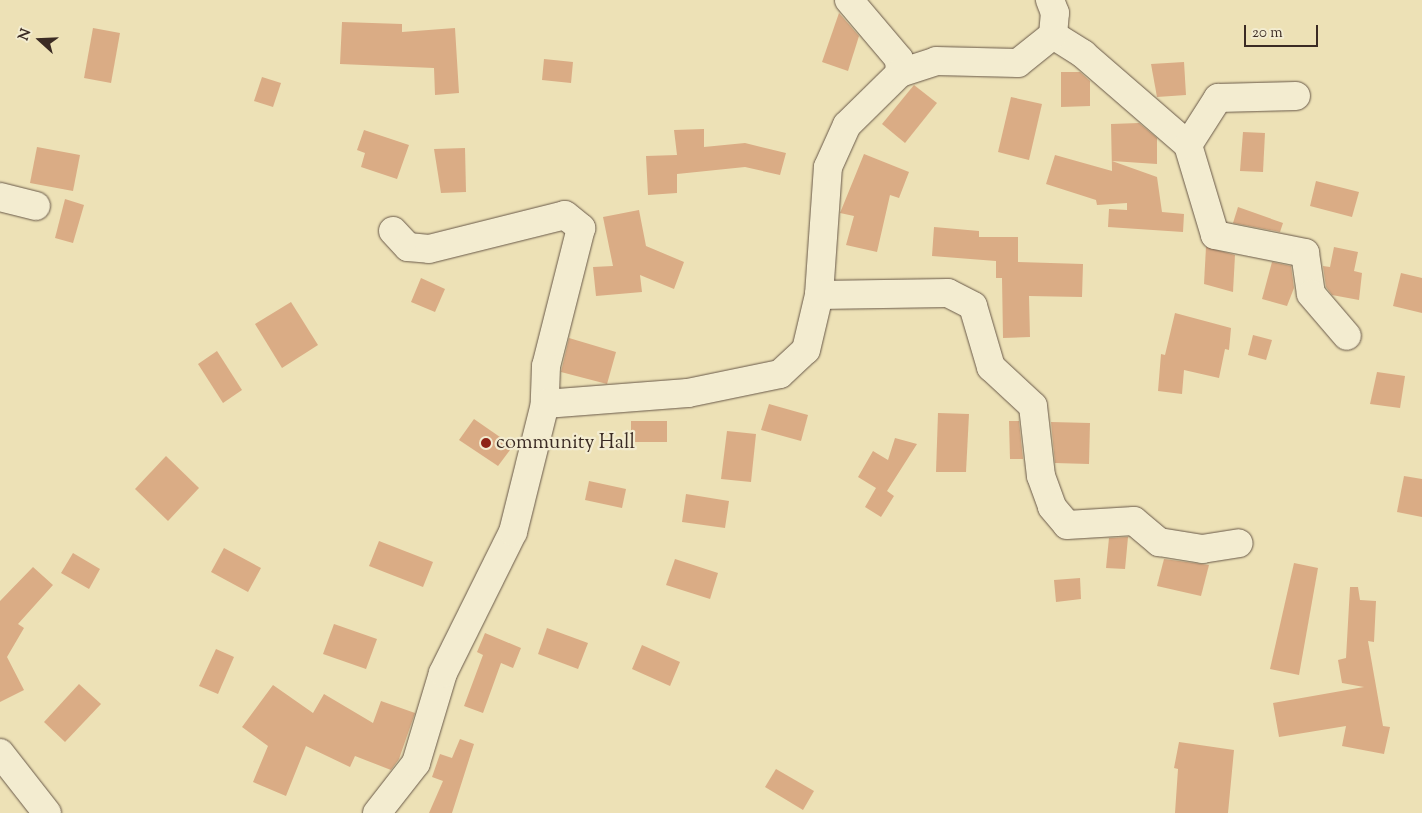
<!DOCTYPE html>
<style>
body{margin:0}
#map{position:relative;width:1422px;height:813px;overflow:hidden;background:#ede1b6;font-family:"Sorts Mill Goudy",serif}
div>[style]{position:absolute}
.building>*{inset:0;background:#daac85}
.roads{filter:drop-shadow(0 0 1px #685848) drop-shadow(0 0 1px #685848)}
.minor>*{height:28px;margin:-14px;padding:0 14px;transform-origin:14px;border-radius:14px;background:#f3ecd0}
.dots>*{width:14px;height:14px;translate:-50% -50%;box-sizing:border-box;border:2px solid #f3ecd0;border-radius:50%}
span{translate:-50% -50%;white-space:nowrap;text-align:center;line-height:1.15;-webkit-text-stroke:4.5px #f3ecd0;paint-order:stroke}
.poi-label{font-size:20px;color:#3b2b24}
.left{translate:0 -50%;text-align:left}
.north{position:absolute;left:15px;top:15px;width:50px;height:50px;-webkit-text-stroke:4px #f3ecd0;paint-order:stroke;rotate:290deg;font-size:14px;font-weight:700;line-height:20px;text-align:center;color:#3b2b24}
.north::after{content:'';display:block;margin:auto;width:18px;height:22px;background:#3b2b24;clip-path:polygon(50% 0,100% 100%,50% 72%,0 100%)}
.scale{position:absolute;left:1244px;top:25px;width:74px;height:22px;box-sizing:border-box;border:2px solid #3b2b24;border-top:0;padding-left:6px;font-size:15px;line-height:18px;white-space:nowrap;color:#3b2b24;-webkit-text-stroke:4px #f3ecd0;paint-order:stroke}
</style>
<div id="map">
<div class="building">
<i style="clip-path:polygon(839px 13px,859px 36px,848px 71px,822px 62px)"></i>
<i style="clip-path:polygon(342px 22px,402px 24px,402px 32px,455px 28px,459px 93px,435px 95px,434px 68px,340px 64px)"></i>
<i style="clip-path:polygon(93px 28px,120px 33px,111px 83px,84px 78px)"></i>
<i style="clip-path:polygon(544px 59px,573px 62px,571px 83px,542px 80px)"></i>
<i style="clip-path:polygon(1184px 62px,1186px 95px,1157px 97px,1151px 64px)"></i>
<i style="clip-path:polygon(1061px 72px,1080px 72px,1090px 81px,1090px 106px,1061px 107px)"></i>
<i style="clip-path:polygon(262px 77px,281px 83px,273px 107px,254px 101px)"></i>
<i style="clip-path:polygon(914px 85px,937px 103px,905px 143px,882px 124px)"></i>
<i style="clip-path:polygon(1011px 97px,1042px 104px,1029px 160px,998px 152px)"></i>
<i style="clip-path:polygon(1139px 123px,1157px 138px,1157px 164px,1112px 161px,1157px 177px,1162px 212px,1184px 214px,1183px 232px,1108px 227px,1109px 209px,1127px 210px,1127px 203px,1097px 205px,1096px 200px,1046px 184px,1055px 155px,1112px 171px,1111px 124px)"></i>
<i style="clip-path:polygon(704px 129px,704px 147px,745px 143px,786px 153px,780px 175px,745px 167px,677px 174px,677px 193px,648px 195px,646px 156px,677px 155px,674px 130px)"></i>
<i style="clip-path:polygon(364px 130px,409px 145px,397px 179px,361px 167px,365px 153px,357px 150px)"></i>
<i style="clip-path:polygon(1243px 132px,1265px 133px,1263px 172px,1240px 171px)"></i>
<i style="clip-path:polygon(37px 147px,80px 155px,73px 191px,30px 183px)"></i>
<i style="clip-path:polygon(465px 148px,466px 192px,441px 193px,434px 149px)"></i>
<i style="clip-path:polygon(864px 154px,909px 172px,899px 198px,890px 195px,877px 252px,846px 245px,854px 216px,840px 213px)"></i>
<i style="clip-path:polygon(1316px 181px,1359px 192px,1352px 217px,1310px 206px)"></i>
<i style="clip-path:polygon(65px 199px,84px 205px,73px 243px,55px 238px)"></i>
<i style="clip-path:polygon(1238px 207px,1283px 223px,1280px 232px,1233px 223px)"></i>
<i style="clip-path:polygon(639px 210px,646px 246px,684px 262px,674px 289px,640px 275px,642px 292px,596px 296px,593px 267px,613px 266px,603px 217px)"></i>
<i style="clip-path:polygon(934px 227px,979px 231px,979px 237px,1018px 237px,1018px 262px,1083px 264px,1082px 297px,1029px 296px,1030px 337px,1003px 338px,1002px 278px,996px 278px,996px 261px,932px 256px)"></i>
<i style="clip-path:polygon(1206px 247px,1235px 255px,1233px 292px,1204px 284px)"></i>
<i style="clip-path:polygon(1334px 247px,1358px 252px,1354px 271px,1362px 273px,1359px 300px,1332px 295px,1326px 287px,1323px 266px,1330px 267px)"></i>
<i style="clip-path:polygon(1272px 262px,1291px 266px,1294px 288px,1287px 306px,1262px 299px)"></i>
<i style="clip-path:polygon(1401px 273px,1422px 278px,1422px 313px,1393px 306px)"></i>
<i style="clip-path:polygon(421px 278px,445px 289px,435px 312px,411px 302px)"></i>
<i style="clip-path:polygon(291px 302px,318px 345px,282px 368px,255px 324px)"></i>
<i style="clip-path:polygon(1175px 313px,1231px 328px,1229px 350px,1225px 349px,1219px 378px,1184px 370px,1182px 394px,1158px 391px,1161px 354px,1165px 355px)"></i>
<i style="clip-path:polygon(1253px 335px,1272px 340px,1266px 360px,1248px 355px)"></i>
<i style="clip-path:polygon(569px 338px,616px 352px,607px 384px,561px 372px)"></i>
<i style="clip-path:polygon(217px 351px,242px 390px,223px 403px,198px 364px)"></i>
<i style="clip-path:polygon(1377px 372px,1405px 376px,1400px 408px,1370px 404px)"></i>
<i style="clip-path:polygon(769px 404px,808px 415px,801px 441px,761px 430px)"></i>
<i style="clip-path:polygon(938px 413px,969px 414px,966px 472px,936px 472px)"></i>
<i style="clip-path:polygon(474px 419px,513px 446px,498px 466px,459px 440px)"></i>
<i style="clip-path:polygon(631px 421px,667px 421px,667px 442px,631px 442px)"></i>
<i style="clip-path:polygon(1009px 421px,1019px 421px,1023px 459px,1010px 459px)"></i>
<i style="clip-path:polygon(1051px 422px,1090px 423px,1089px 464px,1055px 463px)"></i>
<i style="clip-path:polygon(727px 431px,756px 434px,751px 482px,721px 479px)"></i>
<i style="clip-path:polygon(895px 438px,917px 444px,887px 491px,894px 496px,881px 517px,865px 507px,876px 488px,858px 477px,873px 451px,888px 460px)"></i>
<i style="clip-path:polygon(166px 456px,199px 488px,168px 521px,135px 489px)"></i>
<i style="clip-path:polygon(1404px 476px,1422px 479px,1422px 517px,1397px 512px)"></i>
<i style="clip-path:polygon(589px 481px,626px 489px,622px 508px,585px 500px)"></i>
<i style="clip-path:polygon(686px 494px,729px 501px,725px 528px,682px 522px)"></i>
<i style="clip-path:polygon(1128px 537px,1125px 569px,1106px 568px,1109px 538px)"></i>
<i style="clip-path:polygon(379px 541px,433px 562px,423px 587px,369px 566px)"></i>
<i style="clip-path:polygon(224px 548px,261px 568px,248px 592px,211px 572px)"></i>
<i style="clip-path:polygon(73px 553px,100px 569px,89px 589px,61px 573px)"></i>
<i style="clip-path:polygon(675px 559px,718px 573px,710px 599px,666px 585px)"></i>
<i style="clip-path:polygon(1164px 559px,1209px 565px,1201px 596px,1157px 586px)"></i>
<i style="clip-path:polygon(1294px 563px,1318px 568px,1299px 675px,1270px 669px)"></i>
<i style="clip-path:polygon(33px 567px,53px 585px,18px 624px,24px 628px,7px 657px,24px 690px,0 702px,0 601px)"></i>
<i style="clip-path:polygon(1080px 578px,1081px 599px,1056px 602px,1054px 580px)"></i>
<i style="clip-path:polygon(1350px 587px,1358px 587px,1360px 600px,1376px 601px,1374px 642px,1368px 641px,1383px 726px,1390px 727px,1384px 754px,1342px 746px,1346px 726px,1279px 737px,1273px 703px,1364px 687px,1342px 683px,1338px 660px,1346px 658px)"></i>
<i style="clip-path:polygon(334px 624px,377px 639px,366px 669px,323px 654px)"></i>
<i style="clip-path:polygon(547px 628px,588px 643px,578px 669px,538px 654px)"></i>
<i style="clip-path:polygon(485px 633px,521px 648px,513px 668px,501px 663px,483px 713px,464px 706px,483px 655px,477px 652px)"></i>
<i style="clip-path:polygon(642px 645px,680px 662px,670px 686px,632px 669px)"></i>
<i style="clip-path:polygon(216px 649px,234px 657px,218px 694px,199px 686px)"></i>
<i style="clip-path:polygon(79px 684px,101px 704px,65px 742px,44px 722px)"></i>
<i style="clip-path:polygon(273px 685px,313px 713px,324px 694px,373px 723px,381px 701px,415px 713px,399px 759px,391px 770px,355px 756px,350px 767px,306px 746px,286px 796px,253px 782px,268px 746px,242px 727px)"></i>
<i style="clip-path:polygon(460px 739px,474px 744px,452px 813px,429px 813px,443px 781px,432px 777px,440px 754px,452px 758px)"></i>
<i style="clip-path:polygon(1179px 742px,1234px 750px,1228px 813px,1175px 813px,1178px 769px,1174px 768px)"></i>
<i style="clip-path:polygon(776px 769px,814px 791px,803px 810px,765px 787px)"></i>
</div>
<div class="roads">
<div class="minor">
<i style="left:849px;top:0;width:77px;rotate:49.7deg"></i>
<i style="left:899px;top:59px;width:14px;rotate:86deg"></i>
<i style="left:1053px;top:35px;width:36px;rotate:32deg"></i>
<i style="left:1083px;top:54px;width:139px;rotate:40.9deg"></i>
<i style="left:1188px;top:145px;width:94px;rotate:73.3deg"></i>
<i style="left:1215px;top:235px;width:92px;rotate:11.3deg"></i>
<i style="left:1305px;top:253px;width:41px;rotate:81.7deg"></i>
<i style="left:1311px;top:294px;width:55px;rotate:49.4deg"></i>
<i style="left:1188px;top:145px;width:56px;rotate:-57.4deg"></i>
<i style="left:1218px;top:98px;width:78px;rotate:-1.5deg"></i>
<i style="left:0;top:197px;width:37px;rotate:14deg"></i>
<i style="left:393px;top:231px;width:22px;rotate:47deg"></i>
<i style="left:408px;top:247px;width:21px;rotate:5deg"></i>
<i style="left:429px;top:249px;width:140px;rotate:-14deg"></i>
<i style="left:565px;top:215px;width:21px;rotate:39deg"></i>
<i style="left:581px;top:228px;width:142px;rotate:104.2deg"></i>
<i style="left:546px;top:366px;width:38px;rotate:92deg"></i>
<i style="left:819px;top:295px;width:128px;rotate:-86deg"></i>
<i style="left:828px;top:167px;width:46px;rotate:-65.7deg"></i>
<i style="left:847px;top:125px;width:74px;rotate:-44.5deg"></i>
<i style="left:900px;top:73px;width:38px;rotate:-18deg"></i>
<i style="left:936px;top:61px;width:82px;rotate:1.4deg"></i>
<i style="left:1018px;top:63px;width:45px;rotate:-38.7deg"></i>
<i style="left:1053px;top:35px;width:22px;rotate:-85deg"></i>
<i style="left:1055px;top:13px;width:14px;rotate:-111deg"></i>
<i style="left:0;top:753px;width:76px;rotate:51.9deg"></i>
<i style="left:377px;top:813px;width:63px;rotate:-52deg"></i>
<i style="left:416px;top:763px;width:94px;rotate:-73.3deg"></i>
<i style="left:443px;top:673px;width:157px;rotate:-63.6deg"></i>
<i style="left:513px;top:532px;width:132px;rotate:-76deg"></i>
<i style="left:545px;top:404px;width:143px;rotate:-4.4deg"></i>
<i style="left:688px;top:393px;width:94px;rotate:-11.7deg"></i>
<i style="left:780px;top:374px;width:35px;rotate:-43deg"></i>
<i style="left:806px;top:350px;width:57px;rotate:-76.7deg"></i>
<i style="left:819px;top:295px;width:129px;rotate:-0.9deg"></i>
<i style="left:948px;top:293px;width:28px;rotate:27deg"></i>
<i style="left:973px;top:306px;width:64px;rotate:73.6deg"></i>
<i style="left:991px;top:367px;width:57px;rotate:42.9deg"></i>
<i style="left:1033px;top:406px;width:70px;rotate:83.5deg"></i>
<i style="left:1041px;top:476px;width:33px;rotate:70deg"></i>
<i style="left:1052px;top:507px;width:23px;rotate:50deg"></i>
<i style="left:1067px;top:525px;width:67px;rotate:-3.4deg"></i>
<i style="left:1134px;top:521px;width:33px;rotate:40deg"></i>
<i style="left:1159px;top:542px;width:44px;rotate:9.2deg"></i>
<i style="left:1202px;top:549px;width:37px;rotate:-9deg"></i>
</div>
</div>
<div class="dots">
<i style="left:486px;top:443px;background:#8f2418"></i>
</div>
<div class="poi-label">
<span class="left" style="left:496px;top:443px">community Hall</span>
</div>
<div class="north">N</div>
<div class="scale">20 m</div>
</div>
